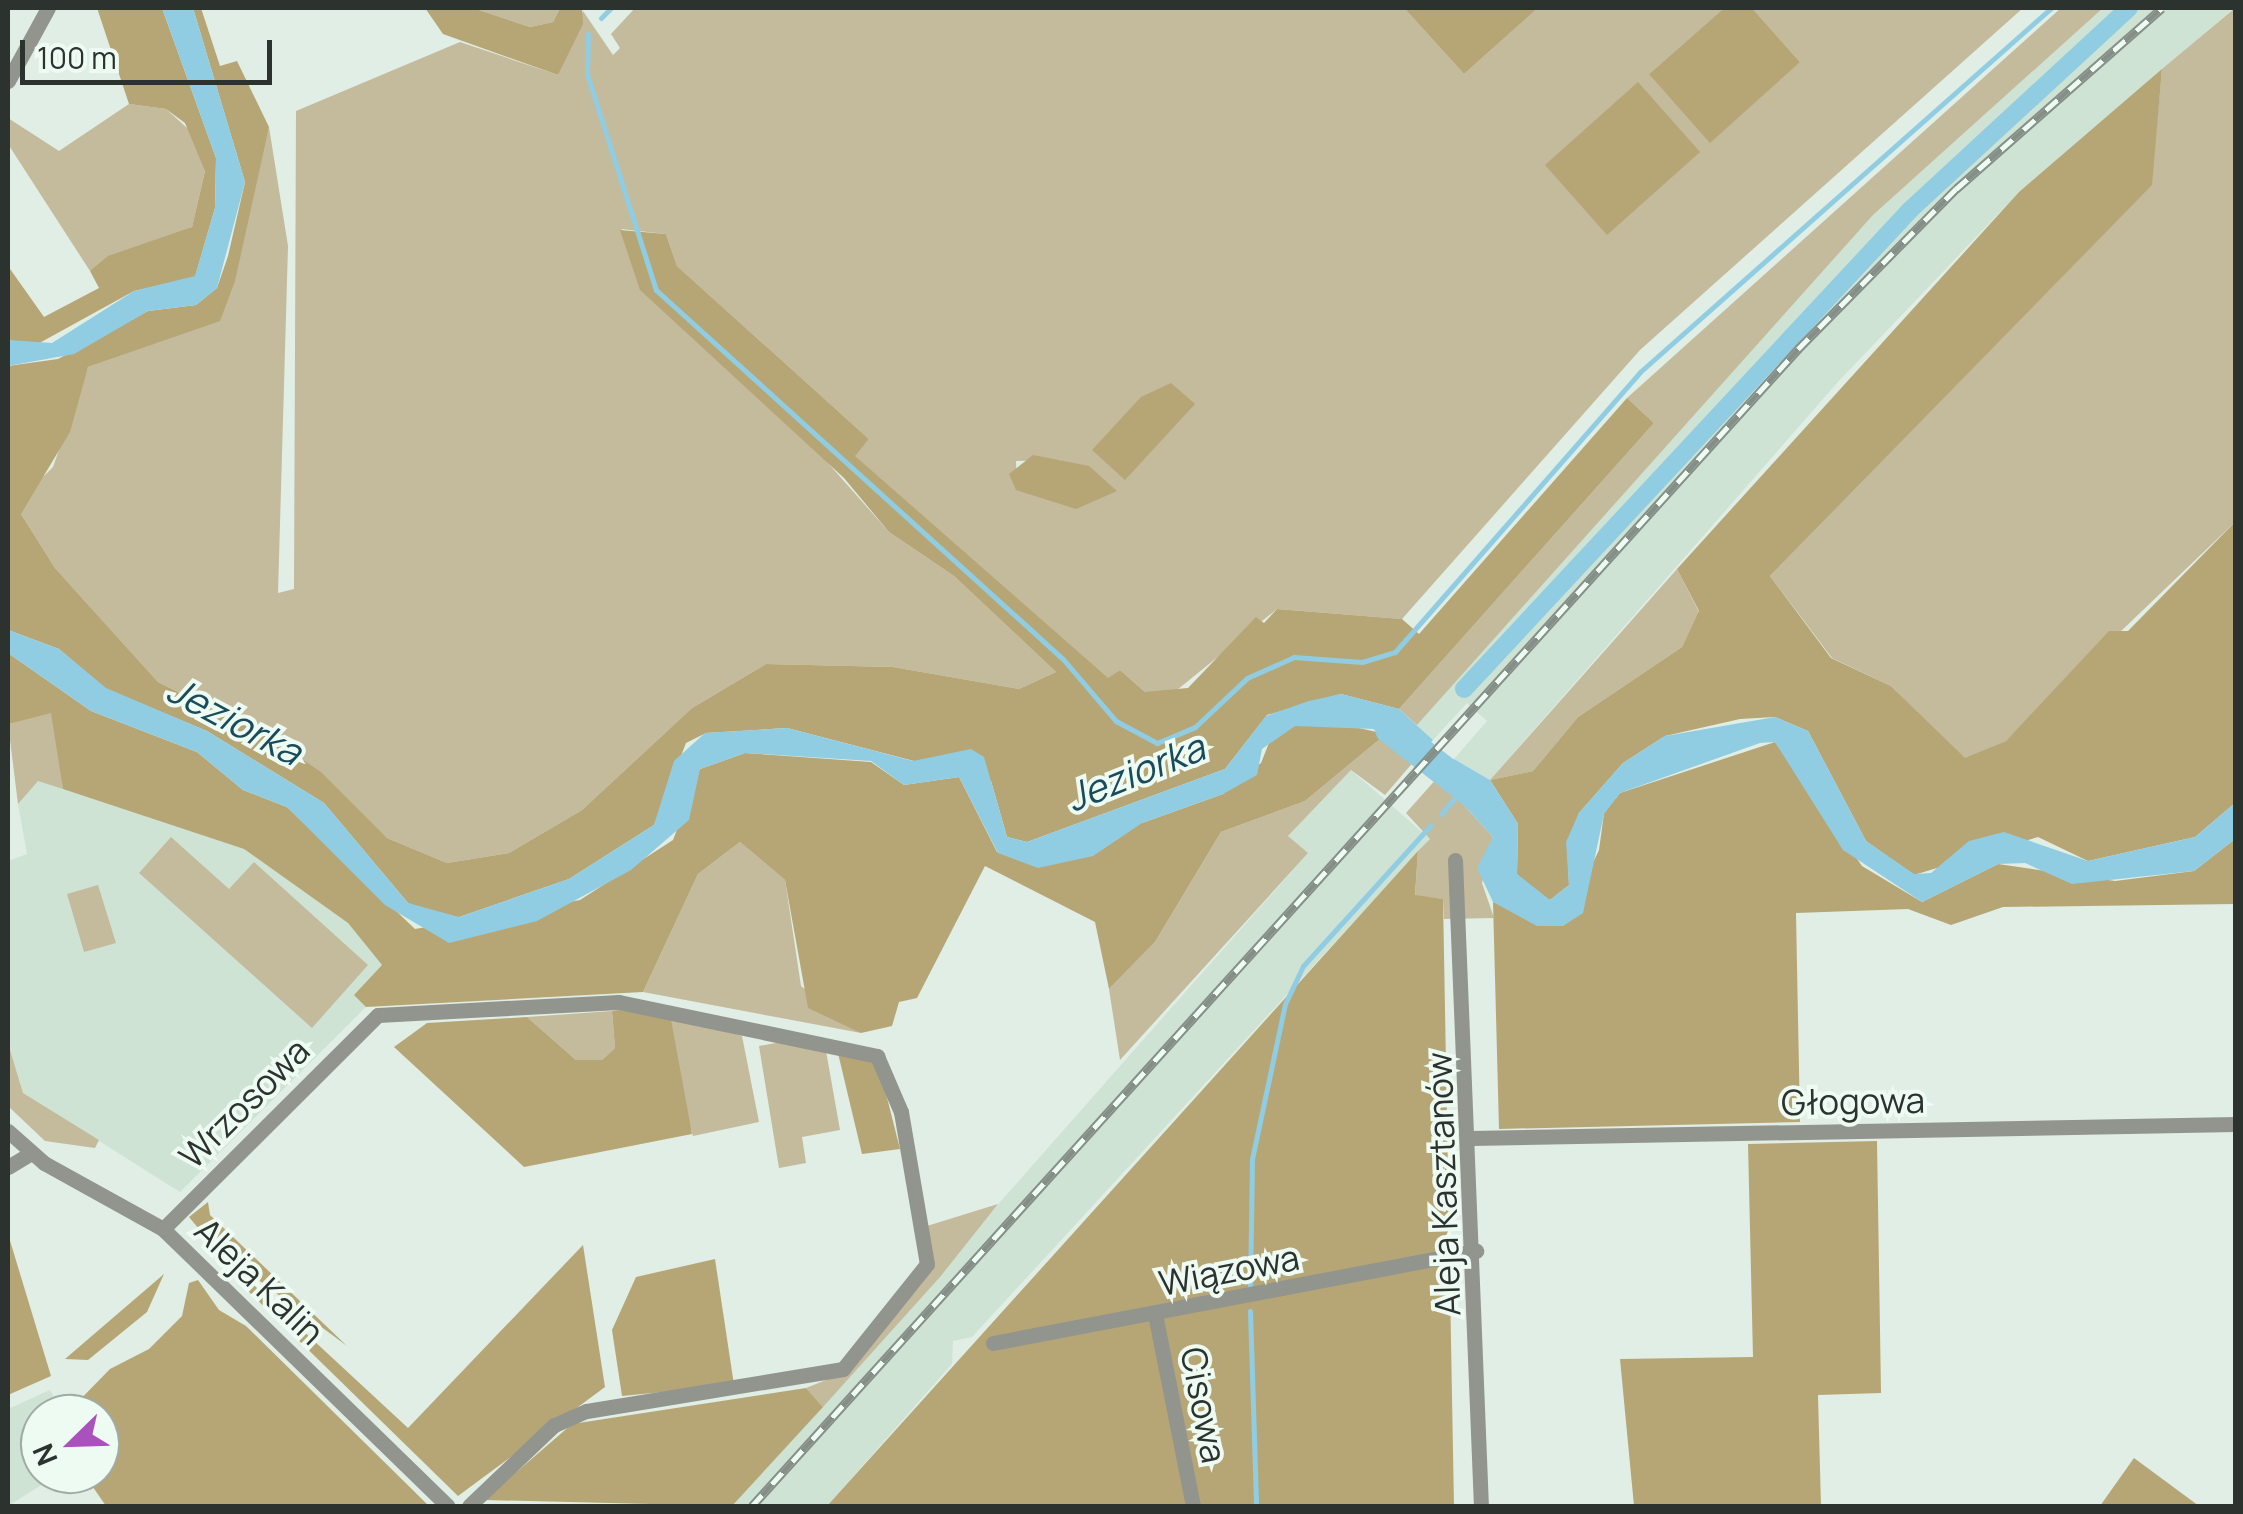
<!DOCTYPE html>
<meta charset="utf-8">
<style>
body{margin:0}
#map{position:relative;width:2243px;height:1514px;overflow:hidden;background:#e0eee5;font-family:Manrope,sans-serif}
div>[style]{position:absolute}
.built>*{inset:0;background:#cfe3d5}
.green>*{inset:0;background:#c4ba9c}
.forest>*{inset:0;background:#b6a675}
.water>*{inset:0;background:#91cde2}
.stream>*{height:5px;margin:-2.5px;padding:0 2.5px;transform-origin:2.5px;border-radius:2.5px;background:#91cde2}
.canal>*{height:18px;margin:-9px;padding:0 9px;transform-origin:9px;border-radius:9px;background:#91cde2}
.river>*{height:30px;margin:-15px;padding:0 15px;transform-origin:15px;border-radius:15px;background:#91cde2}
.street>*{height:15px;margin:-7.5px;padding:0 7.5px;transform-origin:7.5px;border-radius:7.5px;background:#92948e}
.rail>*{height:9px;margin-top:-4.5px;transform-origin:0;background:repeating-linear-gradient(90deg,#eefbf2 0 15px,#858f88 0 30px);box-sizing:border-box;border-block:2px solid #858f88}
span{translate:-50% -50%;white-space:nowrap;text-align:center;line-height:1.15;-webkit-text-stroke:8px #eefbf2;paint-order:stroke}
.street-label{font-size:35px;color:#2c322e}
.water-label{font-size:38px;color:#194b5b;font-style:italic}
.frame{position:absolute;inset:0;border:10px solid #2c322e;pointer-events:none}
.north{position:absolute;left:20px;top:1394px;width:100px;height:100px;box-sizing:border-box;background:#eefbf2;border:2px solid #a0aba4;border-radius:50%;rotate:247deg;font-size:28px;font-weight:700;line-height:40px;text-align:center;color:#2c322e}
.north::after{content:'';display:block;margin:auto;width:35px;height:45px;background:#ab51be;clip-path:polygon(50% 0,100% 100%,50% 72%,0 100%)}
.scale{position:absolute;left:20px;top:40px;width:252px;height:45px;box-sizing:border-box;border:5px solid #2c322e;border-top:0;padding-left:12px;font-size:30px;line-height:35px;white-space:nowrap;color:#2c322e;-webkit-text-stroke:8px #eefbf2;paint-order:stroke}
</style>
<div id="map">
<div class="built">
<i style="clip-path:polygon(2103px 8px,2234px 8px,2019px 192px,1837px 383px,1490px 780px,1454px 759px,1487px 721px,1467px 703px,1433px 740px,1417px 725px,1451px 686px,1873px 215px)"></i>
<i style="clip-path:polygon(1351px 770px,1430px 839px,972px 1337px,953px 1341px,952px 1364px,827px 1506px,732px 1506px,1307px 854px,1288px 836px)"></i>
<i style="clip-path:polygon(38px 780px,244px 849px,348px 923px,382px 965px,355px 995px,366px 1007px,180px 1192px,23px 1093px,8px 1043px,8px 861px,27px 854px,18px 804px)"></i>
<i style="clip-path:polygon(50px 1390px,63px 1414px,40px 1414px,40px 1474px,59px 1474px,8px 1506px,8px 1409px)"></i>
</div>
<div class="green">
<i style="clip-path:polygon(473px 8px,560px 8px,553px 22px,530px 27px)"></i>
<i style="clip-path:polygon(evenodd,635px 8px,1404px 8px,1464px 74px,1538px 8px,1724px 8px,1649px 74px,1800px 62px,1752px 8px,2023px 8px,1640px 350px,1402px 619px,1277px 609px,1172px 694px,1145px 692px,1120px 670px,1108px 679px,1078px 654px,854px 456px,869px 439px,677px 266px,666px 234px,621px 229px,889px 532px,954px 576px,1056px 672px,1019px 689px,893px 667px,766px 664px,692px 708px,582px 810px,509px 853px,447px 863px,387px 838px,267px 736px,158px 682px,55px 568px,21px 514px,23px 497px,53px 467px,88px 367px,220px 320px,269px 127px,288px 246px,278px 593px,294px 589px,296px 111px,460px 42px,558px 75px,583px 11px,613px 55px,620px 48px,611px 34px,635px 8px,1059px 460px,1073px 469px,1033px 494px,1017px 490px,1016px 461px,1059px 460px)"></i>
<i style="clip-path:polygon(2061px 8px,2103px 8px,1873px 215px,1417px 725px,1399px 709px,1654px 423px,1627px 398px)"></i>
<i style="clip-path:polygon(2235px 8px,2235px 522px,2006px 741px,1965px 759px,1891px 686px,1832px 658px,1770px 576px,2151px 185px,2162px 69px)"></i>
<i style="clip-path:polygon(129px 104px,166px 109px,196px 136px,205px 171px,192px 227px,90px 271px,8px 144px,8px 118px,59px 151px)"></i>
<i style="clip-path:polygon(1677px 569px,1699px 612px,1682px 647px,1578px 717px,1533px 771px,1490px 780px)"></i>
<i style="clip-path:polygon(41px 712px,52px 713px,59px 736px,63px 789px,38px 781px,18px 804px,8px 724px)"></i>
<i style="clip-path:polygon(1386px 734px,1416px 759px,1385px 795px,1351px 770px,1288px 836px,1308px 853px,1120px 1060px,1109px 989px,1155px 942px,1221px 832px,1305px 801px)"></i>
<i style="clip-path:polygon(1438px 777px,1493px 837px,1482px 883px,1494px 918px,1444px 919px,1443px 899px,1415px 896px,1418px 851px,1430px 839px,1406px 813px)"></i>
<i style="clip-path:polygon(171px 837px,229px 889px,254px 862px,368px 965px,312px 1028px,139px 873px)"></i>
<i style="clip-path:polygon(740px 842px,785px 880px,801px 986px,861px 1033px,643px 992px,698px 874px)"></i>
<i style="clip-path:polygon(98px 885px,116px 943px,84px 952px,67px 894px)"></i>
<i style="clip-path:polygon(612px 1011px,615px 1048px,602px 1060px,576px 1060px,527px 1017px)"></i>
<i style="clip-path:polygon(670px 1014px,742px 1036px,759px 1122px,693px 1136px,671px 1059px)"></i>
<i style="clip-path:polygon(787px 1041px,826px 1051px,840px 1130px,802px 1137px,806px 1163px,779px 1168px,759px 1046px)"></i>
<i style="clip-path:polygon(8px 1043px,23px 1093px,99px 1140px,95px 1148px,45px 1141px,8px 1106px)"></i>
<i style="clip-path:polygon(998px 1204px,940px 1277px,823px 1407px,806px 1388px,846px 1372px,923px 1282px,927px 1226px)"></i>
</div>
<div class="forest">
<i style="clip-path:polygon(97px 8px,162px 8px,216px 158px,215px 208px,195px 277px,134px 291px,34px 346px,8px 340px,8px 266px,44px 317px,99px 288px,90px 271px,108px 256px,192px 227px,205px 171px,185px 123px,166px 109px,129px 104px)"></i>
<i style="clip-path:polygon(193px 8px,201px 8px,220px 66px,237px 61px,269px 127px,235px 281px,220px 321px,88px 367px,70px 432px,21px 514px,55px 568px,158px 682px,267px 736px,321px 772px,387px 838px,447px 863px,509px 853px,582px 810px,692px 708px,766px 664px,893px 667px,1019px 689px,1056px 672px,954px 576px,889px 532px,844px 478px,640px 290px,620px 230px,666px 234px,677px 266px,869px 439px,855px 456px,1108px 678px,1120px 670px,1145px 692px,1188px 688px,1256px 617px,1264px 623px,1277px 609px,1402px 619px,1419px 634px,1627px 398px,1654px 423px,1399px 709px,1341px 694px,1267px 715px,1225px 769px,1027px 842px,1007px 837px,991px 781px,787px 728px,706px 733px,686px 743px,654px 825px,569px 879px,459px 917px,434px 915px,408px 903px,324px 803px,207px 731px,106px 689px,59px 649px,8px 630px,8px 366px,58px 359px,148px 311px,196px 305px,217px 288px,228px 256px,245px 182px)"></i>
<i style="clip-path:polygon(425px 8px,473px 8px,530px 27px,553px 22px,560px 8px,582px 8px,583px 24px,558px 75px,443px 34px)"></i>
<i style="clip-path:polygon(1404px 8px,1538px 8px,1464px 74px)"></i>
<i style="clip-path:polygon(1724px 8px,1752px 8px,1800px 62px,1710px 143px,1649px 74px)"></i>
<i style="clip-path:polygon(2162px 69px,2152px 185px,1770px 576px,1831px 658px,1891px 686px,1965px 758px,2006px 741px,2109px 631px,2128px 631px,2235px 522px,2235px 803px,2195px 837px,2088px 861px,2038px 837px,1914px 875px,1866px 841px,1808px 731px,1775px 717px,1740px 719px,1665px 736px,1623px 763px,1579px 813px,1567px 842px,1569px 885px,1550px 900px,1533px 891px,1517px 874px,1518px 824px,1490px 780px,1533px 771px,1578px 717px,1682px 647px,1699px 611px,1677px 569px,2019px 192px)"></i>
<i style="clip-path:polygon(1638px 82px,1700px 152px,1607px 235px,1545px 165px)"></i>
<i style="clip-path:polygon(1171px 383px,1195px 404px,1125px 480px,1092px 450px,1141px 397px)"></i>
<i style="clip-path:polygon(1033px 455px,1089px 466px,1117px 491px,1076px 509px,1016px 490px,1009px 474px)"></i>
<i style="clip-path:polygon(8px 653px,91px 711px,197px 752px,243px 790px,287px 807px,415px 929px,580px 900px,673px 840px,700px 769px,745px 753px,871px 762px,904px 785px,959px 777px,997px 852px,1142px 823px,1223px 794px,1261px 763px,1271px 738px,1295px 726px,1322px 720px,1386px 734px,1305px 801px,1221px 832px,1155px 942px,1109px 989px,1095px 922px,985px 866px,917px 998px,899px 1002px,892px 1026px,861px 1033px,808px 1008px,785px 880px,740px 842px,698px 874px,643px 992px,366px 1007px,354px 995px,382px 965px,348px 923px,244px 849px,63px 789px,51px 713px,8px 724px)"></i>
<i style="clip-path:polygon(1775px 742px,1862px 866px,1922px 902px,1998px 864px,2115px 881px,2194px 871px,2235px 839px,2235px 904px,2003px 907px,1951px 925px,1908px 909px,1796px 913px,1800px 1122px,1499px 1129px,1493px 902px,1563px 926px,1599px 850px,1604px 813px,1620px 793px)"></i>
<i style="clip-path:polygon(1418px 851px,1415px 895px,1443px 899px,1454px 1506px,827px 1506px)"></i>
<i style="clip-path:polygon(633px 1008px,670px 1014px,692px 1134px,524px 1167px,394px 1047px,427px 1023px,527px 1017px,576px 1060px,602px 1060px,615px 1048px,612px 1011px)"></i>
<i style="clip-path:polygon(837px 1049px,866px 1055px,880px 1070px,900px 1149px,862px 1154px)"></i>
<i style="clip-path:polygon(1877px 1141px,1881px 1393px,1818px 1395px,1821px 1506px,1634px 1506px,1620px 1359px,1753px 1357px,1748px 1144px)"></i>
<i style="clip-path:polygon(208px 1202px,210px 1215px,347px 1346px,214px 1247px,189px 1217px)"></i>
<i style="clip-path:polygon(8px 1234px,51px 1376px,8px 1395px)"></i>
<i style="clip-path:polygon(583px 1245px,605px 1387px,458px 1496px,241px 1284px,242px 1274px,408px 1428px)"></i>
<i style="clip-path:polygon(715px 1259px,734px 1385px,622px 1396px,612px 1330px,636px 1277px)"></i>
<i style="clip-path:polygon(164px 1274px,147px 1312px,88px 1360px,65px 1359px)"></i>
<i style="clip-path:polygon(198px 1280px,219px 1310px,246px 1326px,429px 1506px,106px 1506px,84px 1474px,100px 1474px,100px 1414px,66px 1414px,110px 1369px,149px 1349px,182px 1316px,189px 1283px)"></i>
<i style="clip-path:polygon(806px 1388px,823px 1407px,732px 1506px,484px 1500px,572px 1424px)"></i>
<i style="clip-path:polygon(2134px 1458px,2199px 1506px,2100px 1506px)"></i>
</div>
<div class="water">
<i style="clip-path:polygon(162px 8px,193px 8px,245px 182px,217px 288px,196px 305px,148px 311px,74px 354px,8px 366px,8px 340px,52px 343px,134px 291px,195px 276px,215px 208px,216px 158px)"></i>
<i style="clip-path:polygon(8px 630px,59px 649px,106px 688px,207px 731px,324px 803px,408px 903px,459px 917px,569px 879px,654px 825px,674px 761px,705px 733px,787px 728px,913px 761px,971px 749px,984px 757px,1007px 837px,1027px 842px,1225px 769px,1266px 716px,1309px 701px,1341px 694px,1399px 709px,1433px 740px,1416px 759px,1373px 729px,1295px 726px,1262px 749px,1257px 775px,1223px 794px,1142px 823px,1093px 856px,1038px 868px,998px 853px,959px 777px,904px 785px,871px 761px,745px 753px,700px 769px,689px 820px,631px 870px,537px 921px,449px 943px,385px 905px,287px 807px,243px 790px,197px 752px,91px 711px,8px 653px)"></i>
<i style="clip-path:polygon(1775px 717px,1808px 731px,1866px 841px,1914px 874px,1931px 873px,1969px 841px,2004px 832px,2088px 861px,2195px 837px,2235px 803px,2235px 839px,2194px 871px,2072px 884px,2025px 863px,1998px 864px,1922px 902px,1843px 850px,1775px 742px,1760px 743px,1620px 793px,1604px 814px,1583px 913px,1563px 926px,1537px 926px,1493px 902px,1477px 868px,1493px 837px,1438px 777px,1454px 759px,1490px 780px,1518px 824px,1517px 874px,1550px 900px,1569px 885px,1566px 842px,1579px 813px,1623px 763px,1665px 736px)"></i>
</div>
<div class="stream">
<i style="left:601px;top:18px;width:14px;rotate:-45deg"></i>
<i style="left:588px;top:34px;width:40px;rotate:91.4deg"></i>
<i style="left:587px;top:74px;width:227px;rotate:72.3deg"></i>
<i style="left:656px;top:290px;width:549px;rotate:42.2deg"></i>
<i style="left:1063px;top:659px;width:82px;rotate:49.5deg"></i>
<i style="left:1116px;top:721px;width:47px;rotate:28.2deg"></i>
<i style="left:1157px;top:743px;width:41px;rotate:-22.8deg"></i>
<i style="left:1195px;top:727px;width:71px;rotate:-43.3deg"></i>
<i style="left:1247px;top:678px;width:51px;rotate:-24.1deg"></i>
<i style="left:1294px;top:657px;width:68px;rotate:4.2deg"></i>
<i style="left:1362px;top:662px;width:34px;rotate:-17deg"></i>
<i style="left:1395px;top:652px;width:372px;rotate:-48.8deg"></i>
<i style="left:1640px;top:372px;width:549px;rotate:-41.53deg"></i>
<i style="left:1441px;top:814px;width:32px;rotate:-49deg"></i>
<i style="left:1250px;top:1287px;width:128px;rotate:-89.1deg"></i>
<i style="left:1252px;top:1159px;width:158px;rotate:-78deg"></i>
<i style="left:1285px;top:1004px;width:42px;rotate:-64.7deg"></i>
<i style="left:1303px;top:966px;width:190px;rotate:-47.8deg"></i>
<i style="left:1250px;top:1311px;width:195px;rotate:88.2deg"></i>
</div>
<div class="canal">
<i style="left:1464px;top:689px;width:654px;rotate:-47.04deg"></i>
<i style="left:1910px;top:210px;width:298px;rotate:-42.7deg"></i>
</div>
<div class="river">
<i style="left:1390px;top:729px;width:108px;rotate:37.8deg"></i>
</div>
<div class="street">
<i style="left:8px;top:81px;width:83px;rotate:-61.3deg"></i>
<i style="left:1455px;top:860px;width:647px;rotate:87.7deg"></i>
<i style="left:8px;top:1131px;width:48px;rotate:41.6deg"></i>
<i style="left:44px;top:1163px;width:136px;rotate:29deg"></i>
<i style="left:163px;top:1229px;width:397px;rotate:44.2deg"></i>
<i style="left:1471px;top:1138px;width:765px;rotate:-1.05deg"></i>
<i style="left:8px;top:1167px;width:26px;rotate:-31deg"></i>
<i style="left:163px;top:1229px;width:303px;rotate:-44.9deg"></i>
<i style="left:378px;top:1015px;width:241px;rotate:-3.1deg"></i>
<i style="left:619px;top:1002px;width:264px;rotate:11.8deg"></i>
<i style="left:877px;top:1056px;width:61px;rotate:66.8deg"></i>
<i style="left:901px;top:1112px;width:154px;rotate:80.3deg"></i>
<i style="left:927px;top:1264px;width:134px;rotate:128.7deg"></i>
<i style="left:843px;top:1369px;width:260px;rotate:170.7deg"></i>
<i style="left:586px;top:1411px;width:35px;rotate:156deg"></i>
<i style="left:554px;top:1425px;width:117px;rotate:136.4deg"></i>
<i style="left:1155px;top:1314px;width:196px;rotate:78.8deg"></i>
<i style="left:993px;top:1343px;width:492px;rotate:-10.8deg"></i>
</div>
<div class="rail">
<i style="left:752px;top:1506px;width:1560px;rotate:-47.88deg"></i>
<i style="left:1798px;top:349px;width:225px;rotate:-45.4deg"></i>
<i style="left:1956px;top:189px;width:274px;rotate:-41.3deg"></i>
</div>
<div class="street-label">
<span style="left:1853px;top:1101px;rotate:-1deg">Głogowa</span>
<span style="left:244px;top:1103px;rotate:-45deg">Wrzosowa</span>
<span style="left:1443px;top:1184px;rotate:-92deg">Aleja Kasztanów</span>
<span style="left:1229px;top:1270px;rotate:-11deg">Wiązowa</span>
<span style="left:260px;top:1281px;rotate:44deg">Aleja Kalin</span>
<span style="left:1204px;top:1405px;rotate:79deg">Cisowa</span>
</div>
<div class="water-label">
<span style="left:235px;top:720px;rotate:28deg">Jeziorka</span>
<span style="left:1135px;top:772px;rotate:-22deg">Jeziorka</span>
</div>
<div class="frame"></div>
<div class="north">N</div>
<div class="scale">100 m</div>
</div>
